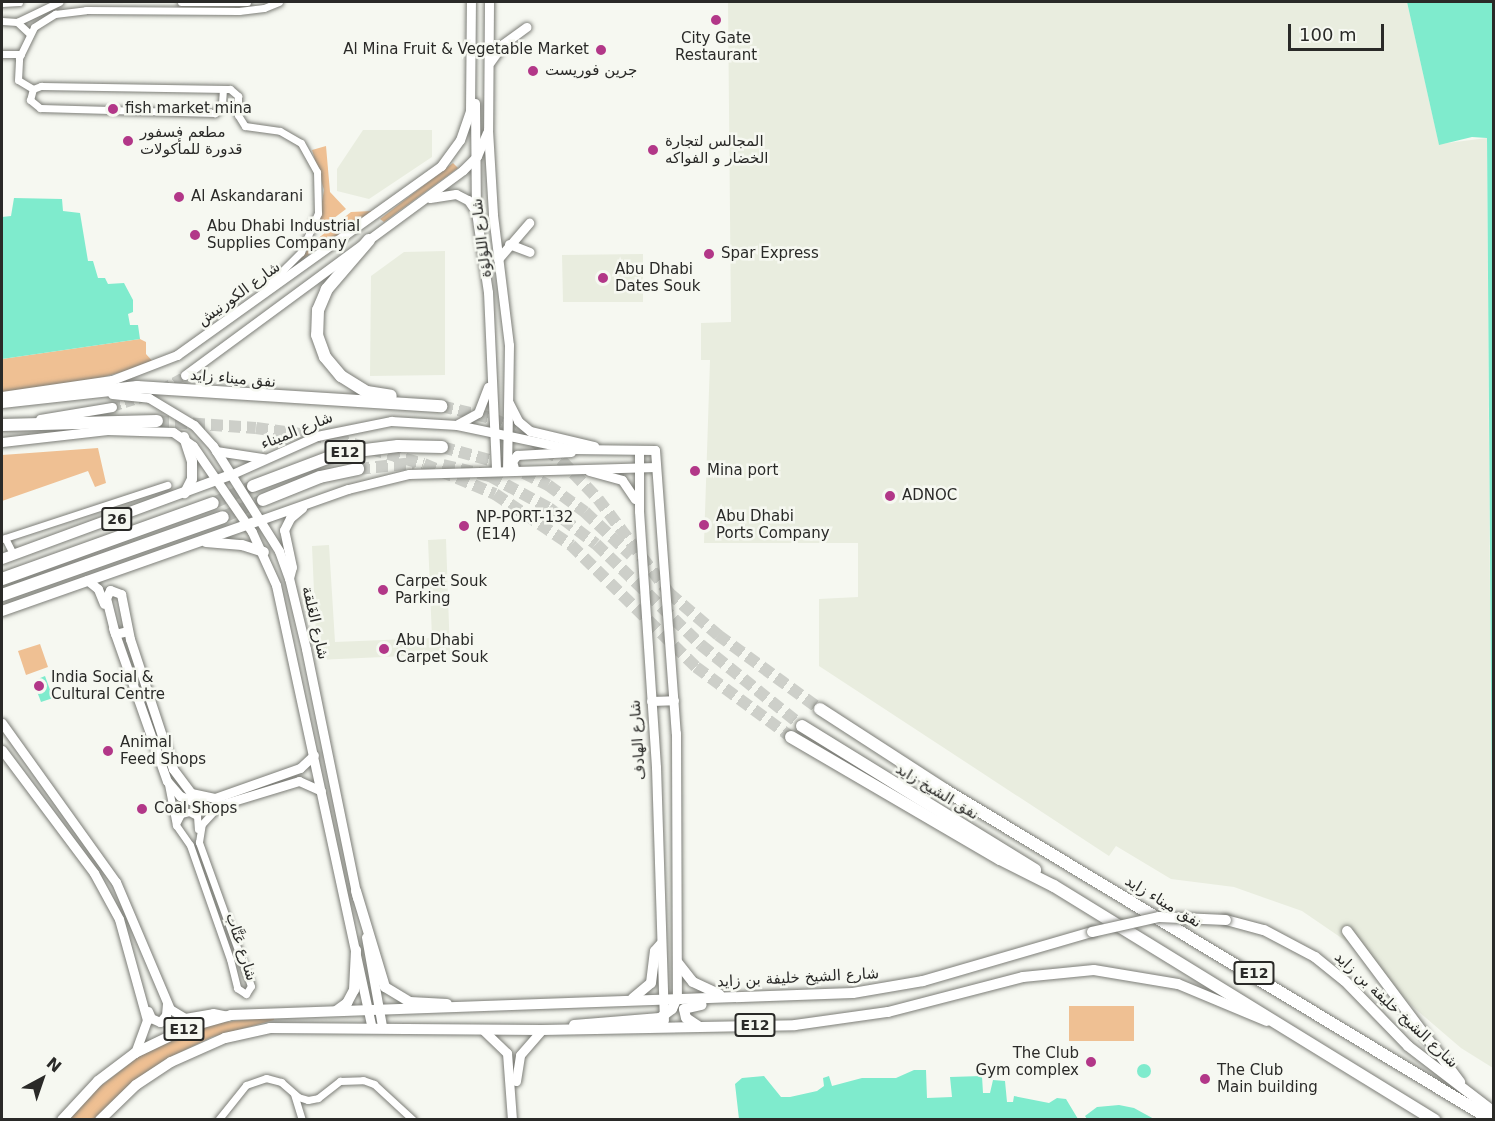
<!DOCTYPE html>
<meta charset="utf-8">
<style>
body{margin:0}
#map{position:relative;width:1495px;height:1121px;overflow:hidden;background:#f6f8f1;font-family:"DejaVu Sans",Cairo,sans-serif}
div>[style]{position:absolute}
.built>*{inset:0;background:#e9eddf}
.green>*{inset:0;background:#efc093}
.water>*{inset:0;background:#7febcd}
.round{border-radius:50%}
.secondary-tunnel>*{height:9px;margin-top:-4.5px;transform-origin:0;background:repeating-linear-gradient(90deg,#cdcfc9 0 9px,transparent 0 13.5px)}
.highway-tunnel>*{height:12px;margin-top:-6px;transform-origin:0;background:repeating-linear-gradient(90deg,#cdcfc9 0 12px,transparent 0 18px)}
.roads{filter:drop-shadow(0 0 2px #7c7d77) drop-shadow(0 0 2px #7c7d77)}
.street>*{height:7px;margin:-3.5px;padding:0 3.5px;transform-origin:3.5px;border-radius:3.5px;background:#fff}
.secondary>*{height:9px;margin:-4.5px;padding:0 4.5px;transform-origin:4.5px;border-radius:4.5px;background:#fff}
.primary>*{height:10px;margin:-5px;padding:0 5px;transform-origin:5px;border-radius:5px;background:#fff}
.highway>*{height:12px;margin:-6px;padding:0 6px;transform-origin:6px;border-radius:6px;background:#fff}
.bridges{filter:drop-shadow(0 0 2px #7c7d77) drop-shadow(0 0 2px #7c7d77)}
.primary-bridge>*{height:10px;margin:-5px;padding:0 5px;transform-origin:5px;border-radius:5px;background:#fff}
.dots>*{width:16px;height:16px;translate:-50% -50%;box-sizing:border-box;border:3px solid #f6f8f1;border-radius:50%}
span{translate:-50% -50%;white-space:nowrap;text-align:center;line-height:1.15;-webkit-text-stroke:5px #f6f8f1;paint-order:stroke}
.shield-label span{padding:2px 4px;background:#f6f8f1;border:2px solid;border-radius:4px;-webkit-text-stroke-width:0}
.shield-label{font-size:14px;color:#2a2a28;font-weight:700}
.poi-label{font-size:15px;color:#2a2a28}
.right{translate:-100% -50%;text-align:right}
.left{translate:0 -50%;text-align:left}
.street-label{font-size:15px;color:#2a2a28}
.frame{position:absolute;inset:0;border:3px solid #2a2a28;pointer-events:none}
.north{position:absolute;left:12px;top:1049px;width:60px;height:60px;-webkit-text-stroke:4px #f6f8f1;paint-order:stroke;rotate:40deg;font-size:16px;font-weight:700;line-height:24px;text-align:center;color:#2a2a28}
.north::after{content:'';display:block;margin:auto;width:21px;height:27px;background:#2a2a28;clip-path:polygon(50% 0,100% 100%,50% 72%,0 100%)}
.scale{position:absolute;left:1288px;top:24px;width:96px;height:27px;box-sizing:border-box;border:3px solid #2a2a28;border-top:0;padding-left:8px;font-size:18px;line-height:21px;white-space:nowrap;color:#2a2a28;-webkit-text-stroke:4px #f6f8f1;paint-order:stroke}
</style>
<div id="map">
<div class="built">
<i style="clip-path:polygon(728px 2px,1407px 2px,1439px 144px,1487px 138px,1493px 1068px,1461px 1048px,1412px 1006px,1362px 952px,1302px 911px,1234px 887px,1171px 879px,1116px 846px,1109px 856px,819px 666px,819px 599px,858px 597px,858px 543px,704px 543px,710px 360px,701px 360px,701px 323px,731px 322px)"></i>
<i style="clip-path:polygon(363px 130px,432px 130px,432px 157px,369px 199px,337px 191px,337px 169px)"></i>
<i style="clip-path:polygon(445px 251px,445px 375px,370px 376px,371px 276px,404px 252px)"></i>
<i style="clip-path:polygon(643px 254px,643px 302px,563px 302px,562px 255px)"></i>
<i style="clip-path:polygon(446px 539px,450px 654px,317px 660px,312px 546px,329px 545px,335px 642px,432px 638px,428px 540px)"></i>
</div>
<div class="green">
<i style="clip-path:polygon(326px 146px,330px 192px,346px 209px,317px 231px,324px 190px,312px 150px)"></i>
<i style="clip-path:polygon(453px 163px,458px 168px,384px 222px,380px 219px)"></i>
<i style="clip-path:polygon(372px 211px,327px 242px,298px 262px,316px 240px,351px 212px)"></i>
<i style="clip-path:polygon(140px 339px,146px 342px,146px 354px,154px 363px,100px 378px,2px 394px,2px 359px)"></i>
<i style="clip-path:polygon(98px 448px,106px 483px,95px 487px,88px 471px,2px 501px,2px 455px)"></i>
<i style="clip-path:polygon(40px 644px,48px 667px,26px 675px,18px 651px)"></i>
<i style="clip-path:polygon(1069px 1006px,1134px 1006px,1134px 1041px,1069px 1041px)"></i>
<i style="clip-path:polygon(274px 1016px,274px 1020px,212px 1037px,166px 1059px,131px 1083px,94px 1119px,68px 1120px,97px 1089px,138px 1057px,185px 1034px,218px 1023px)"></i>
</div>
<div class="water">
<i style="clip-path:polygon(1407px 2px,1493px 2px,1493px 961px,1487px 138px,1472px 137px,1439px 145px)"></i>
<i style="clip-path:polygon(14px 198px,62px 199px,63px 211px,80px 213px,88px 261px,93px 261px,98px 278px,105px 278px,108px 284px,124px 283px,133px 300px,133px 312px,128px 314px,130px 325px,138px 325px,140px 339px,2px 359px,2px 217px,11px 216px)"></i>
<i style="clip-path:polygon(45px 676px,53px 698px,41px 702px,33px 681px)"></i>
<i class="round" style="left:1137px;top:1064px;width:14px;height:14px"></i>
<i style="clip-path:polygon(914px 1070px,926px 1070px,927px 1098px,952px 1097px,950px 1077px,982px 1076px,983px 1093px,990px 1093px,993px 1080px,1005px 1081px,1007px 1102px,1013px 1102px,1014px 1096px,1049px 1103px,1057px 1098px,1066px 1099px,1078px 1119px,739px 1119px,735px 1084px,742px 1078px,764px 1076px,781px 1097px,790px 1097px,817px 1091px,824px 1086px,823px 1078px,829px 1076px,832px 1086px,862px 1078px,896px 1078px)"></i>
<i style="clip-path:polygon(1119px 1105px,1134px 1108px,1154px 1119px,1087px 1119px,1085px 1116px,1097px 1107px)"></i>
</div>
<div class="secondary-tunnel">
<i style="left:162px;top:388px;width:26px;rotate:-29deg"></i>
<i style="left:112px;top:407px;width:34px;rotate:-17deg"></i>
</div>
<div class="highway-tunnel">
<i style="left:441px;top:406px;width:51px;rotate:13.5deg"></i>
<i style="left:491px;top:418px;width:27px;rotate:24deg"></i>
<i style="left:516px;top:429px;width:55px;rotate:34.6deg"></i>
<i style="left:561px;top:460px;width:54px;rotate:46.5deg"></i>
<i style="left:598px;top:499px;width:118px;rotate:52.9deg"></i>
<i style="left:669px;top:593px;width:65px;rotate:40.6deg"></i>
<i style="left:718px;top:635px;width:126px;rotate:36deg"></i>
<i style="left:157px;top:421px;width:99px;rotate:4deg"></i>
<i style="left:256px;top:428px;width:81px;rotate:7.8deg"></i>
<i style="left:336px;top:439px;width:91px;rotate:15.9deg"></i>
<i style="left:424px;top:464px;width:77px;rotate:22.9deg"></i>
<i style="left:495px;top:494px;width:92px;rotate:33.9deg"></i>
<i style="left:571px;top:545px;width:175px;rotate:44.3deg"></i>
<i style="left:696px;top:667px;width:118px;rotate:36.4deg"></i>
<i style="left:442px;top:447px;width:68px;rotate:15.3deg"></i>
<i style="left:508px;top:465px;width:45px;rotate:26.6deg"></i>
<i style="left:548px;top:485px;width:46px;rotate:36.1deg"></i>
<i style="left:585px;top:512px;width:63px;rotate:43.1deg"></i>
<i style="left:443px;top:465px;width:48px;rotate:13.2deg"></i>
<i style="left:490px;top:476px;width:67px;rotate:28.5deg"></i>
<i style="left:549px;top:508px;width:59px;rotate:37.5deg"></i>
<i style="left:596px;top:544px;width:146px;rotate:43.9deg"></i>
<i style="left:701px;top:645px;width:129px;rotate:38.7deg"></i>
<i style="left:358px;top:469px;width:56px;rotate:-6.1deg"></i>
<i style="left:213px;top:503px;width:43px;rotate:-23deg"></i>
<i style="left:223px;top:517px;width:43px;rotate:-23deg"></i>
</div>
<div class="roads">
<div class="street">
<i style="left:181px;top:2px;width:66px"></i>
<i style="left:2px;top:3px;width:17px;rotate:-3deg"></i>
<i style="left:2px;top:21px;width:15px;rotate:4deg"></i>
<i style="left:17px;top:22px;width:16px;rotate:43deg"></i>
<i style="left:17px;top:22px;width:47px;rotate:-25.5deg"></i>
<i style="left:2px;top:54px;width:19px"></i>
<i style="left:33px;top:89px;width:17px;rotate:-149deg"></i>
<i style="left:18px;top:80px;width:22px;rotate:-87deg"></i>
<i style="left:19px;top:58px;width:34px;rotate:-64deg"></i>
<i style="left:34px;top:27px;width:25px;rotate:-32deg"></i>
<i style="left:55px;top:14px;width:31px;rotate:-7deg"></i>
<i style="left:86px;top:10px;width:153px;rotate:0.4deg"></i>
<i style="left:239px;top:11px;width:25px;rotate:-7deg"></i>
<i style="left:264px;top:8px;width:16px;rotate:-22deg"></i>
<i style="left:223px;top:89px;width:16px;rotate:94deg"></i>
<i style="left:222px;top:105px;width:11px;rotate:131deg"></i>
<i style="left:215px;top:113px;width:175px;rotate:-178.4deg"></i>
<i style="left:40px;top:108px;width:13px;rotate:-141deg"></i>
<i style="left:30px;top:100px;width:11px;rotate:-75deg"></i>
<i style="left:33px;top:89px;width:9px;rotate:-21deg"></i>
<i style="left:41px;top:86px;width:186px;rotate:0.9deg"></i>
<i style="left:227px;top:89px;width:3px"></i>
<i style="left:230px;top:89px;width:11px;rotate:41deg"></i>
<i style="left:238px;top:96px;width:19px;rotate:90deg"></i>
<i style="left:238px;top:115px;width:13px;rotate:58deg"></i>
<i style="left:245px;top:126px;width:35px;rotate:8deg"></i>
<i style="left:280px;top:131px;width:24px;rotate:30deg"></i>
<i style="left:301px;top:143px;width:33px;rotate:61deg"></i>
<i style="left:317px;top:172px;width:41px;rotate:88.6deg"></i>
<i style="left:318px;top:213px;width:43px;rotate:113.6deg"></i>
<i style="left:301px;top:252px;width:51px;rotate:135deg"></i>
<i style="left:5px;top:538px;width:18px;rotate:63deg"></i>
<i style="left:2px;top:539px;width:174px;rotate:-18.1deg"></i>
<i style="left:168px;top:784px;width:42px;rotate:79deg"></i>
<i style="left:176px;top:825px;width:24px;rotate:55deg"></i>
<i style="left:190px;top:845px;width:121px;rotate:70.7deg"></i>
<i style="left:230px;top:959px;width:30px;rotate:76deg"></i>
<i style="left:237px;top:988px;width:11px;rotate:34deg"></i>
<i style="left:246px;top:994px;width:9px;rotate:-58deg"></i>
<i style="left:251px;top:986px;width:153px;rotate:-109.9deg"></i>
<i style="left:199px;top:842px;width:18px;rotate:-81deg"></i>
<i style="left:202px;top:824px;width:22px;rotate:-47deg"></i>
<i style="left:176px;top:824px;width:11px;rotate:-63deg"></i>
<i style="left:181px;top:814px;width:8px;rotate:-14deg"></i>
<i style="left:189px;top:812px;width:9px;rotate:27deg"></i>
<i style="left:197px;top:816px;width:13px;rotate:86deg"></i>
<i style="left:294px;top:1094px;width:27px;rotate:73deg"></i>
<i style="left:218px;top:1120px;width:45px;rotate:-51.3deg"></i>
<i style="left:246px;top:1085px;width:21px;rotate:-19deg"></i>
<i style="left:266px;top:1078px;width:16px;rotate:15deg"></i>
<i style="left:281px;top:1082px;width:23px;rotate:41deg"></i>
<i style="left:298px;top:1097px;width:10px;rotate:17deg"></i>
<i style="left:308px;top:1100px;width:10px;rotate:-11deg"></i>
<i style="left:318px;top:1098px;width:28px;rotate:-38deg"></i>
<i style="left:340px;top:1081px;width:23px;rotate:-2deg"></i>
<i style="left:363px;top:1080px;width:12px;rotate:20deg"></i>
<i style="left:374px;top:1084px;width:53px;rotate:42.7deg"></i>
</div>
<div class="secondary">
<i style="left:489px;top:2px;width:128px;rotate:90.4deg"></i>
<i style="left:488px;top:130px;width:85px;rotate:86.6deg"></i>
<i style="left:493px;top:215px;width:131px;rotate:83deg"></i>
<i style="left:509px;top:345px;width:126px;rotate:90.9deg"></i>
<i style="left:490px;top:62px;width:22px;rotate:-54deg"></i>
<i style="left:503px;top:44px;width:29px;rotate:-36deg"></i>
<i style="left:475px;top:103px;width:109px;rotate:89.5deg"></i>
<i style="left:476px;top:212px;width:81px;rotate:81.5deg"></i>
<i style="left:488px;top:292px;width:179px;rotate:87.4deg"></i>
<i style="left:430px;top:198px;width:26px;rotate:-9deg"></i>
<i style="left:456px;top:194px;width:13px;rotate:27deg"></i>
<i style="left:468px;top:200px;width:14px;rotate:56deg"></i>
<i style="left:509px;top:244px;width:22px;rotate:21deg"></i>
<i style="left:498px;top:259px;width:48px;rotate:-49.3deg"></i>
<i style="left:185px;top:375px;width:345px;rotate:-36.4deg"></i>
<i style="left:463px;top:170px;width:20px;rotate:-45deg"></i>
<i style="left:477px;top:156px;width:25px;rotate:-67deg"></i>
<i style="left:112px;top:394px;width:37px;rotate:6deg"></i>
<i style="left:149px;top:398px;width:52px;rotate:31deg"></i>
<i style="left:194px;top:425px;width:28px;rotate:48deg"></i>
<i style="left:213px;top:446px;width:124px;rotate:57.8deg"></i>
<i style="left:279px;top:551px;width:29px;rotate:70deg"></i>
<i style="left:289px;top:578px;width:73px;rotate:76.5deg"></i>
<i style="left:306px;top:649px;width:254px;rotate:78.4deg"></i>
<i style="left:2px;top:396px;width:111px;rotate:-8.3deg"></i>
<i style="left:112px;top:380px;width:70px;rotate:-21deg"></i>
<i style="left:177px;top:355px;width:325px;rotate:-35.6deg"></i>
<i style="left:441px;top:166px;width:32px;rotate:-54deg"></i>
<i style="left:460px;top:140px;width:31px;rotate:-71deg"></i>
<i style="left:470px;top:111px;width:109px;rotate:-89.5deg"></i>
<i style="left:509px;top:403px;width:20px;rotate:63deg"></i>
<i style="left:518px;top:421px;width:16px;rotate:40deg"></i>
<i style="left:530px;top:431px;width:66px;rotate:13.2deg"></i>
<i style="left:40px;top:419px;width:73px;rotate:-9.5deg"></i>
<i style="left:458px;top:424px;width:23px;rotate:-29deg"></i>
<i style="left:478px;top:413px;width:28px;rotate:-69deg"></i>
<i style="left:2px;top:442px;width:106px;rotate:-6.5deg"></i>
<i style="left:107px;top:430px;width:66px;rotate:1.7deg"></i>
<i style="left:173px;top:432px;width:24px;rotate:35deg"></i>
<i style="left:193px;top:446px;width:104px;rotate:55.5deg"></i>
<i style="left:252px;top:532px;width:58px;rotate:65.6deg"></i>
<i style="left:276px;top:585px;width:451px;rotate:77.8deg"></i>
<i style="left:216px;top:451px;width:48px;rotate:8.5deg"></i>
<i style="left:639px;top:451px;width:60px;rotate:90deg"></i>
<i style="left:639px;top:511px;width:257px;rotate:86.2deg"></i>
<i style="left:656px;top:767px;width:253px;rotate:88.2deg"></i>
<i style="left:514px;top:468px;width:7px;rotate:-106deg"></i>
<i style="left:512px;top:461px;width:8px;rotate:-50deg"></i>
<i style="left:517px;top:455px;width:54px;rotate:-3.2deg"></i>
<i style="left:589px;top:471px;width:34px;rotate:15deg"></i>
<i style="left:622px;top:480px;width:23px;rotate:56deg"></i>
<i style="left:230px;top:475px;width:95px;rotate:-24.1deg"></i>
<i style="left:317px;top:436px;width:76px;rotate:-11.5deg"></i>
<i style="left:391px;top:421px;width:66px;rotate:3.5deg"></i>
<i style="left:457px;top:425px;width:116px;rotate:11.9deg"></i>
<i style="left:571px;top:449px;width:84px;rotate:0.7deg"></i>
<i style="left:655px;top:450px;width:284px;rotate:85.8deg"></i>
<i style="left:676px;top:733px;width:265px;rotate:89.8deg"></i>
<i style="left:260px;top:520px;width:93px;rotate:-19.4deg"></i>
<i style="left:348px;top:489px;width:63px;rotate:-13.8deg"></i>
<i style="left:409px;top:474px;width:247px;rotate:-1.6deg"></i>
<i style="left:289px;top:578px;width:11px;rotate:-75deg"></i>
<i style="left:292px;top:567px;width:38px;rotate:-102deg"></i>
<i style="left:284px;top:530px;width:13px;rotate:-63deg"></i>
<i style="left:290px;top:518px;width:16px;rotate:-40deg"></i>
<i style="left:87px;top:580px;width:14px;rotate:39deg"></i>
<i style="left:98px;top:589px;width:16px;rotate:68deg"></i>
<i style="left:113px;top:628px;width:162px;rotate:70.6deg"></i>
<i style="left:167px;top:781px;width:20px;rotate:49deg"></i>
<i style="left:180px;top:796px;width:32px;rotate:22deg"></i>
<i style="left:210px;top:808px;width:93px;rotate:-16.9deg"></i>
<i style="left:299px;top:781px;width:24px;rotate:24deg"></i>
<i style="left:128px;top:631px;width:13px;rotate:167deg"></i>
<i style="left:115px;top:634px;width:37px;rotate:-104deg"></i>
<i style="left:106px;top:598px;width:9px;rotate:-63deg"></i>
<i style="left:110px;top:590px;width:12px;rotate:20deg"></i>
<i style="left:121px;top:594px;width:46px;rotate:78.7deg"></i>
<i style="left:130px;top:639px;width:137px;rotate:71.7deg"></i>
<i style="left:173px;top:769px;width:30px;rotate:53deg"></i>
<i style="left:191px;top:793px;width:25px;rotate:12deg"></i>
<i style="left:215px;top:798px;width:90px;rotate:-19.4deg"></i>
<i style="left:300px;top:768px;width:19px;rotate:-43deg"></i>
<i style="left:651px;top:701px;width:23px;rotate:-2deg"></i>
<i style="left:2px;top:723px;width:196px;rotate:54.4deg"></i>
<i style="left:116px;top:882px;width:138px;rotate:67deg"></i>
<i style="left:170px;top:1009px;width:17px;rotate:31deg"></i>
<i style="left:185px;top:1018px;width:28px;rotate:-10deg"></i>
<i style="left:213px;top:1013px;width:15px;rotate:11deg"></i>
<i style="left:2px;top:750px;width:154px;rotate:53.2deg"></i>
<i style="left:94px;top:873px;width:52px;rotate:61.5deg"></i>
<i style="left:119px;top:919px;width:105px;rotate:74.5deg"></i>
<i style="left:147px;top:1020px;width:35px;rotate:110deg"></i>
<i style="left:366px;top:937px;width:90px;rotate:79.8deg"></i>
<i style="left:148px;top:1011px;width:8px;rotate:67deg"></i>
<i style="left:151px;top:1018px;width:10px;rotate:24deg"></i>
<i style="left:160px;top:1022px;width:9px;rotate:-49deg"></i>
<i style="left:166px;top:1015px;width:11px;rotate:-85deg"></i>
<i style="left:482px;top:1029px;width:35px;rotate:44deg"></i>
<i style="left:507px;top:1053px;width:67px;rotate:85.7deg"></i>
<i style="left:516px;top:1081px;width:26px;rotate:-81deg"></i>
<i style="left:520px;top:1055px;width:33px;rotate:-49deg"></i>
</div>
<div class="primary">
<i style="left:184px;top:437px;width:25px;rotate:72deg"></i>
<i style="left:192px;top:461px;width:18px;rotate:90deg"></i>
<i style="left:192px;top:479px;width:16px;rotate:117deg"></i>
<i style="left:206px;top:542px;width:36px;rotate:5deg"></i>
<i style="left:242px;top:545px;width:23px;rotate:18deg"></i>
<i style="left:2px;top:559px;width:243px;rotate:-20.2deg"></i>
<i style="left:2px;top:611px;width:274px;rotate:-19.4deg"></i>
<i style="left:356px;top:891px;width:100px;rotate:73.2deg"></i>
<i style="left:385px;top:987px;width:29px;rotate:31deg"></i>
<i style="left:410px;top:1002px;width:37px;rotate:3deg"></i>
<i style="left:1226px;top:920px;width:39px;rotate:15deg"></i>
<i style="left:1264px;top:930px;width:58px;rotate:27.9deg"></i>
<i style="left:1315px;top:957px;width:38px;rotate:39deg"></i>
<i style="left:1345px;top:981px;width:91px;rotate:45.9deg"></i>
<i style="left:1408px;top:1046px;width:108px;rotate:37.5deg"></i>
<i style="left:1347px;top:931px;width:189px;rotate:53.2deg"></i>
<i style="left:678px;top:963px;width:24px;rotate:52deg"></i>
<i style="left:693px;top:982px;width:29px;rotate:25deg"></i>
<i style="left:633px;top:998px;width:23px;rotate:-40deg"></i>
<i style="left:651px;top:983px;width:32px;rotate:-83deg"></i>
<i style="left:655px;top:951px;width:9px;rotate:-49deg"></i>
<i style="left:336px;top:1011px;width:14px;rotate:-36deg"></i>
<i style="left:347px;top:1003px;width:15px;rotate:-62deg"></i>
<i style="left:354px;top:990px;width:40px;rotate:-87.1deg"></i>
<i style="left:574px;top:1025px;width:86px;rotate:-4.7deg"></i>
<i style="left:660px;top:1018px;width:15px;rotate:-37deg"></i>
<i style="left:672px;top:1009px;width:12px;rotate:-66deg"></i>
<i style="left:698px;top:1026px;width:14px;rotate:-146deg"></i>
<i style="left:686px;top:1018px;width:9px;rotate:-103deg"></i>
<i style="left:684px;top:1009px;width:18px;rotate:-13deg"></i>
<i style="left:62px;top:1120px;width:53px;rotate:-47.3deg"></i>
<i style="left:98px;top:1081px;width:46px;rotate:-37.1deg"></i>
<i style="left:135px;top:1053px;width:60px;rotate:-25.7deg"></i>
<i style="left:189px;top:1027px;width:44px;rotate:-15.9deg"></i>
<i style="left:231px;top:1015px;width:622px;rotate:-2.03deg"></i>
<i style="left:853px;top:993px;width:71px;rotate:-9.7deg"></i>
<i style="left:923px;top:981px;width:176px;rotate:-16.2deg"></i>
<i style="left:100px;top:1120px;width:50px;rotate:-44.2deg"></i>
<i style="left:136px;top:1085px;width:42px;rotate:-33.3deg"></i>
<i style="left:171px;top:1062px;width:59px;rotate:-24deg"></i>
<i style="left:225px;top:1038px;width:46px;rotate:-12.5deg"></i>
<i style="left:270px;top:1028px;width:272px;rotate:0.4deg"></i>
<i style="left:542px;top:1030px;width:253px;rotate:-1.1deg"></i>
<i style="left:795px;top:1025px;width:94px;rotate:-8deg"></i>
<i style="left:888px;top:1012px;width:139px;rotate:-14.5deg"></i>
<i style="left:1023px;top:977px;width:71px;rotate:-5.6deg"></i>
<i style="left:1094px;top:970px;width:85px;rotate:9.5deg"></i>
<i style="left:1178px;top:984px;width:96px;rotate:22.6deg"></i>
</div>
<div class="highway">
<i style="left:369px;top:240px;width:65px;rotate:130.6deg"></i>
<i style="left:327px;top:289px;width:23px;rotate:113deg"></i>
<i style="left:318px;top:310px;width:25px;rotate:92deg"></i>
<i style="left:317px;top:335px;width:23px;rotate:70deg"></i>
<i style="left:325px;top:357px;width:25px;rotate:50deg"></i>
<i style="left:341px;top:376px;width:31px;rotate:32deg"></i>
<i style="left:367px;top:392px;width:24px;rotate:9deg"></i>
<i style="left:2px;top:402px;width:136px;rotate:-6.3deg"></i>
<i style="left:137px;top:387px;width:305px;rotate:3.6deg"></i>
<i style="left:2px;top:425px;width:155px;rotate:-1.5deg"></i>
<i style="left:253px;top:486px;width:94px;rotate:-20.6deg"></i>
<i style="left:341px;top:453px;width:57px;rotate:-7deg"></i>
<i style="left:398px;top:446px;width:44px;rotate:1.3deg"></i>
<i style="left:263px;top:500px;width:61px;rotate:-22deg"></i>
<i style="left:320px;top:477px;width:39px;rotate:-12deg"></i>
<i style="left:2px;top:579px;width:224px;rotate:-19.8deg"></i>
<i style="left:2px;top:595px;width:234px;rotate:-19.4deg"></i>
<i style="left:820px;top:709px;width:149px;rotate:32.9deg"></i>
<i style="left:945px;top:790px;width:639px;rotate:31.1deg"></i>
<i style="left:802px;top:726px;width:274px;rotate:31.7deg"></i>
<i style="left:791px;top:737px;width:242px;rotate:30.3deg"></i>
<i style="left:1000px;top:859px;width:60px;rotate:26.6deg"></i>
<i style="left:1054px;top:886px;width:447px;rotate:31.6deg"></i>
</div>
</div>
<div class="bridges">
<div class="primary-bridge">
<i style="left:1092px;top:932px;width:69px;rotate:-12.6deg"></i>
<i style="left:1159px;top:917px;width:67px;rotate:2.6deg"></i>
</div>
</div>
<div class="dots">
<i style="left:716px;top:20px;background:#b23788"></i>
<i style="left:601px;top:50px;background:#b23788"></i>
<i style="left:533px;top:71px;background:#b23788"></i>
<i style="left:113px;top:109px;background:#b23788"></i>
<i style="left:128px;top:141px;background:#b23788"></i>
<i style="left:653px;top:150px;background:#b23788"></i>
<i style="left:179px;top:197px;background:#b23788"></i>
<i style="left:195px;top:235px;background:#b23788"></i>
<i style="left:709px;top:254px;background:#b23788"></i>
<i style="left:603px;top:278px;background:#b23788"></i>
<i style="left:695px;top:471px;background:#b23788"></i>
<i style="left:890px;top:496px;background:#b23788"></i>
<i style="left:704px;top:525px;background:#b23788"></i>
<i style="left:464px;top:526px;background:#b23788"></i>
<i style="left:383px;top:590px;background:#b23788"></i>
<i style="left:384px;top:649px;background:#b23788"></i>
<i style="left:39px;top:686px;background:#b23788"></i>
<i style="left:108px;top:751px;background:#b23788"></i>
<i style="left:142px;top:809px;background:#b23788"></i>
<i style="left:1091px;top:1062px;background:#b23788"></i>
<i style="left:1205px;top:1079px;background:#b23788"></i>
</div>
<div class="shield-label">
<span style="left:345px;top:452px">E12</span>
<span style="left:117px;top:519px">26</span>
<span style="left:1254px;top:973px">E12</span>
<span style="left:755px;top:1025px">E12</span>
<span style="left:184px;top:1029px">E12</span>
</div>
<div class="poi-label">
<span style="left:716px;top:47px">City Gate<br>Restaurant</span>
<span class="right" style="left:589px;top:50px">Al Mina Fruit &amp; Vegetable Market</span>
<span class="left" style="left:545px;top:71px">جرين فوريست</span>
<span class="left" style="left:125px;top:109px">fish market mina</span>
<span class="left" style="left:140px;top:141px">مطعم فسفور<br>قدورة للمأكولات</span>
<span class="left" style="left:665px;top:150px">المجالس لتجارة<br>الخضار و الفواكه</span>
<span class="left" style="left:191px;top:197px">Al Askandarani</span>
<span class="left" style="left:207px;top:235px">Abu Dhabi Industrial<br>Supplies Company</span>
<span class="left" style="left:721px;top:254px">Spar Express</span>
<span class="left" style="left:615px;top:278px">Abu Dhabi<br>Dates Souk</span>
<span class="left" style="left:707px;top:471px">Mina port</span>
<span class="left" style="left:902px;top:496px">ADNOC</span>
<span class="left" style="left:716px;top:525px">Abu Dhabi<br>Ports Company</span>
<span class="left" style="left:476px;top:526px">NP-PORT-132<br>(E14)</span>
<span class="left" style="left:395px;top:590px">Carpet Souk<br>Parking</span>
<span class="left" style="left:396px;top:649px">Abu Dhabi<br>Carpet Souk</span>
<span class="left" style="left:51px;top:686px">India Social &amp;<br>Cultural Centre</span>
<span class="left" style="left:120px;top:751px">Animal<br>Feed Shops</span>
<span class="left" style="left:154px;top:809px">Coal Shops</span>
<span class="right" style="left:1079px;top:1062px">The Club<br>Gym complex</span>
<span class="left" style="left:1217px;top:1079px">The Club<br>Main building</span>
</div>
<div class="street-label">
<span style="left:482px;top:238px;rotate:-97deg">شارع اللؤلؤة</span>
<span style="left:239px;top:294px;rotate:-36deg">شارع الكورنيش</span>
<span style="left:233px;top:379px;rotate:5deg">نفق ميناء زايد</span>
<span style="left:297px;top:431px;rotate:-22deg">شارع الميناء</span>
<span style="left:315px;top:623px;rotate:77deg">شارع الغَلقة</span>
<span style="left:638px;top:740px;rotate:-94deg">شارع الهادف</span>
<span style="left:937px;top:792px;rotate:31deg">نفق الشيخ زايد</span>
<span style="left:1163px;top:902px;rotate:31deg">نفق ميناء زايد</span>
<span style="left:241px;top:947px;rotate:72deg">شارع عَتَّاب</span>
<span style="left:798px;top:978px;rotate:-3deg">شارع الشيخ خليفة بن زايد</span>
<span style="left:1396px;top:1010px;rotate:43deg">شارع الشيخ خليفة بن زايد</span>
</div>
<div class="frame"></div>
<div class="north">N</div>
<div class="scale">100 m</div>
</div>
